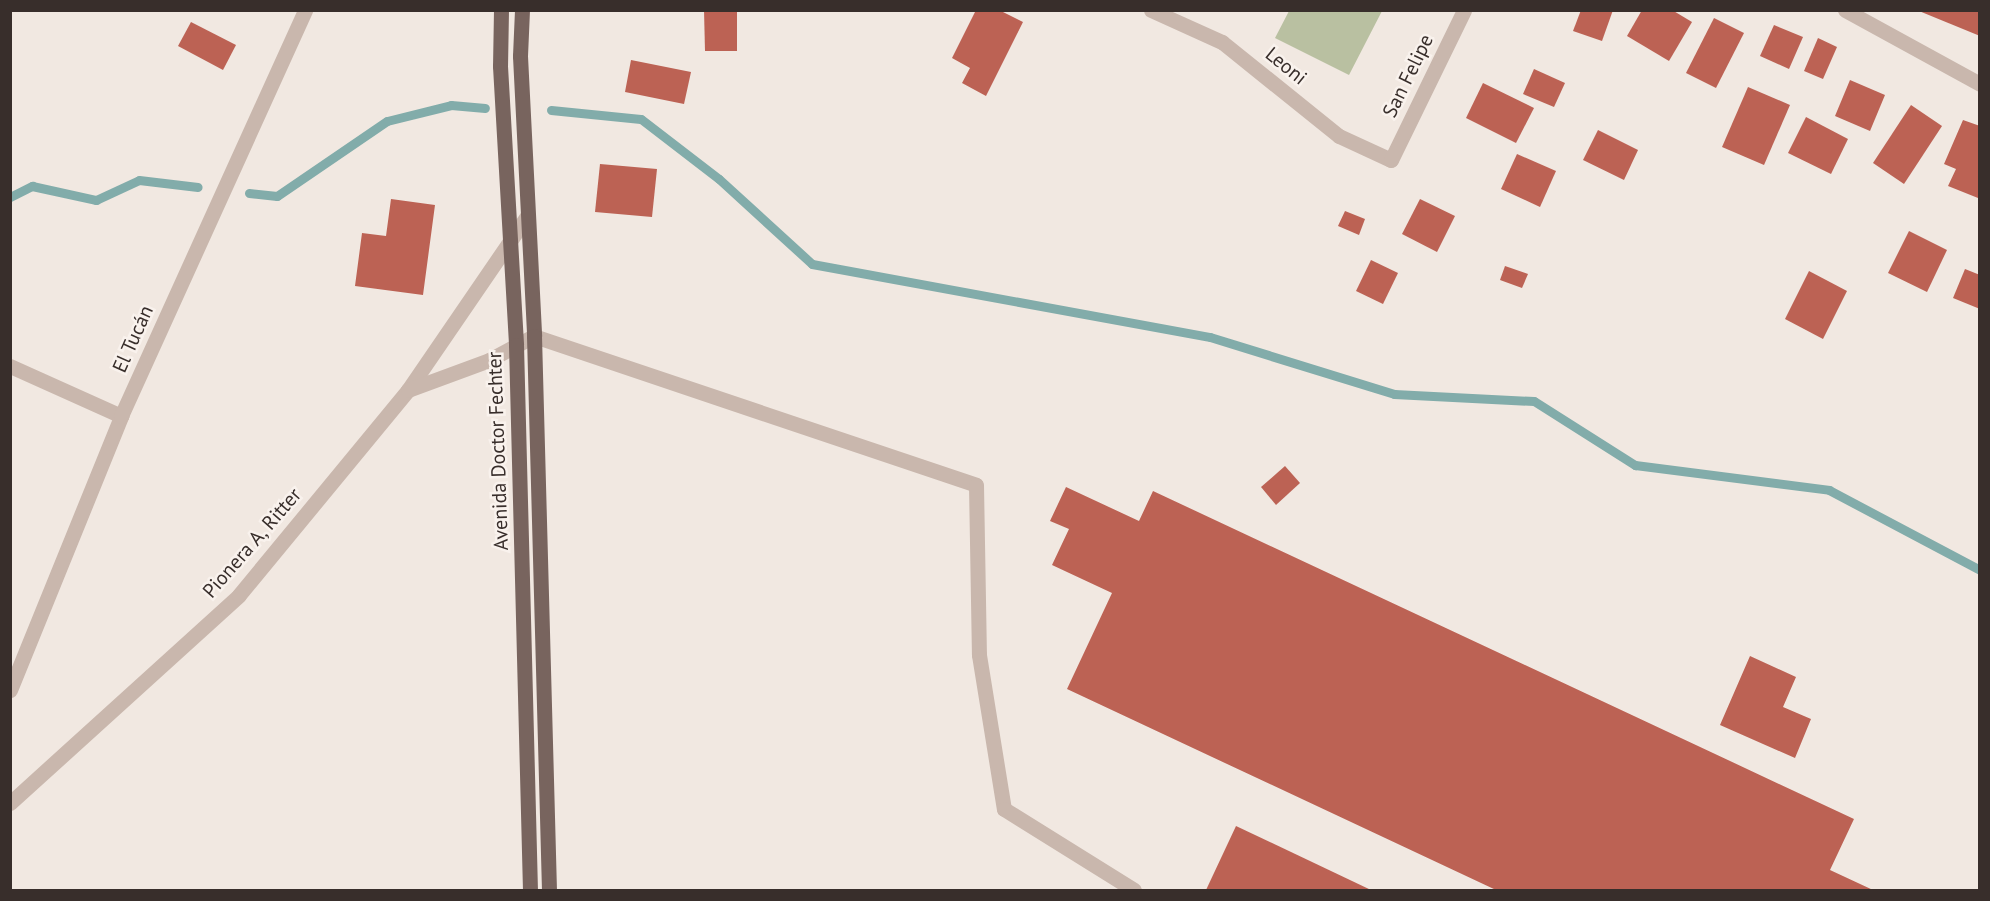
<!DOCTYPE html>
<meta charset="utf-8">
<style>
body{margin:0}
#map{position:relative;width:1990px;height:901px;overflow:hidden;background:#f1e8e1;font-family:"PT Sans",sans-serif}
div>[style]{position:absolute}
.green>*{inset:0;background:#b9c0a1}
.stream>*{height:9px;margin:-4.5px;padding:0 4.5px;transform-origin:4.5px;border-radius:4.5px;background:#82acaa}
.building>*{inset:0;background:#bc6254}
.minor>*{height:15px;margin:-7.5px;padding:0 7.5px;transform-origin:7.5px;border-radius:7.5px;background:#c9b7ad}
.major>*{height:15px;margin:-7.5px;padding:0 7.5px;transform-origin:7.5px;border-radius:7.5px;background:#78645e}
span{translate:-50% -50%;white-space:nowrap;text-align:center;line-height:1.15;-webkit-text-stroke:5px #f9f2ed;paint-order:stroke}
.street-label{font-size:20px;color:#382e2b}
.frame{position:absolute;inset:0;border:12px solid #382e2b;pointer-events:none}
</style>
<div id="map">
<div class="green">
<i style="clip-path:polygon(1289px 11px,1289px 10px,1382px 11px,1349px 75px,1275px 38px)"></i>
</div>
<div class="stream">
<i style="left:551px;top:110px;width:90px;rotate:5.7deg"></i>
<i style="left:641px;top:119px;width:98px;rotate:37.6deg"></i>
<i style="left:719px;top:179px;width:126px;rotate:42.4deg"></i>
<i style="left:812px;top:264px;width:405px;rotate:10.4deg"></i>
<i style="left:1210px;top:337px;width:193px;rotate:17.2deg"></i>
<i style="left:1394px;top:394px;width:140px;rotate:2.9deg"></i>
<i style="left:1534px;top:401px;width:120px;rotate:32.4deg"></i>
<i style="left:1635px;top:465px;width:196px;rotate:7.3deg"></i>
<i style="left:1829px;top:490px;width:171px;rotate:27.9deg"></i>
<i style="left:249px;top:193px;width:28px;rotate:6deg"></i>
<i style="left:277px;top:196px;width:133px;rotate:-34.3deg"></i>
<i style="left:387px;top:121px;width:66px;rotate:-14deg"></i>
<i style="left:451px;top:105px;width:34px;rotate:5deg"></i>
<i style="left:10px;top:197px;width:25px;rotate:-27deg"></i>
<i style="left:32px;top:186px;width:66px;rotate:12.3deg"></i>
<i style="left:96px;top:200px;width:47px;rotate:-24.9deg"></i>
<i style="left:139px;top:180px;width:59px;rotate:6.8deg"></i>
</div>
<div class="building">
<i style="clip-path:polygon(704px 10px,737px 10px,737px 51px,705px 51px)"></i>
<i style="clip-path:polygon(976px 10px,999px 10px,1023px 22px,986px 96px,962px 83px,970px 68px,952px 58px)"></i>
<i style="clip-path:polygon(1581px 10px,1613px 10px,1602px 41px,1573px 31px)"></i>
<i style="clip-path:polygon(1642px 10px,1672px 10px,1692px 22px,1669px 61px,1627px 36px)"></i>
<i style="clip-path:polygon(1919px 10px,1980px 10px,1980px 36px,1919px 11px)"></i>
<i style="clip-path:polygon(1714px 18px,1744px 33px,1716px 88px,1686px 73px)"></i>
<i style="clip-path:polygon(191px 22px,236px 45px,223px 70px,178px 46px)"></i>
<i style="clip-path:polygon(1774px 25px,1803px 37px,1789px 69px,1760px 56px)"></i>
<i style="clip-path:polygon(1818px 38px,1837px 47px,1823px 79px,1804px 71px)"></i>
<i style="clip-path:polygon(631px 60px,691px 72px,684px 104px,625px 92px)"></i>
<i style="clip-path:polygon(1534px 69px,1565px 83px,1554px 107px,1523px 94px)"></i>
<i style="clip-path:polygon(1850px 80px,1885px 95px,1870px 131px,1835px 116px)"></i>
<i style="clip-path:polygon(1483px 83px,1534px 108px,1516px 143px,1466px 118px)"></i>
<i style="clip-path:polygon(1748px 87px,1790px 105px,1764px 165px,1722px 147px)"></i>
<i style="clip-path:polygon(1911px 105px,1942px 126px,1904px 184px,1873px 163px)"></i>
<i style="clip-path:polygon(1806px 117px,1848px 139px,1831px 174px,1788px 153px)"></i>
<i style="clip-path:polygon(1963px 120px,1980px 126px,1978px 198px,1948px 186px,1956px 169px,1944px 164px)"></i>
<i style="clip-path:polygon(1598px 130px,1638px 150px,1624px 180px,1583px 160px)"></i>
<i style="clip-path:polygon(1517px 154px,1556px 171px,1540px 207px,1501px 189px)"></i>
<i style="clip-path:polygon(600px 164px,657px 169px,652px 217px,595px 212px)"></i>
<i style="clip-path:polygon(391px 199px,435px 205px,423px 295px,355px 286px,362px 233px,386px 236px)"></i>
<i style="clip-path:polygon(1420px 199px,1455px 216px,1437px 252px,1402px 234px)"></i>
<i style="clip-path:polygon(1345px 211px,1365px 219px,1359px 235px,1338px 226px)"></i>
<i style="clip-path:polygon(1909px 231px,1947px 250px,1927px 292px,1888px 273px)"></i>
<i style="clip-path:polygon(1371px 260px,1398px 273px,1383px 304px,1356px 291px)"></i>
<i style="clip-path:polygon(1505px 266px,1528px 274px,1522px 288px,1500px 280px)"></i>
<i style="clip-path:polygon(1965px 269px,1980px 275px,1980px 309px,1953px 298px)"></i>
<i style="clip-path:polygon(1809px 271px,1847px 291px,1823px 339px,1785px 319px)"></i>
<i style="clip-path:polygon(1285px 466px,1300px 483px,1276px 505px,1261px 487px)"></i>
<i style="clip-path:polygon(1066px 487px,1139px 521px,1153px 491px,1854px 819px,1830px 870px,1873px 890px,1496px 890px,1067px 689px,1112px 593px,1052px 565px,1069px 529px,1050px 521px)"></i>
<i style="clip-path:polygon(1750px 656px,1796px 677px,1783px 707px,1811px 719px,1795px 758px,1720px 725px)"></i>
<i style="clip-path:polygon(1236px 826px,1371px 890px,1206px 890px)"></i>
</div>
<div class="minor">
<i style="left:1151px;top:10px;width:78px;rotate:24.3deg"></i>
<i style="left:1222px;top:42px;width:150px;rotate:38.8deg"></i>
<i style="left:1339px;top:136px;width:57px;rotate:24.8deg"></i>
<i style="left:1391px;top:160px;width:167px;rotate:-64deg"></i>
<i style="left:1845px;top:10px;width:154px;rotate:28.7deg"></i>
<i style="left:10px;top:366px;width:122px;rotate:24.2deg"></i>
<i style="left:408px;top:390px;width:212px;rotate:-55.6deg"></i>
<i style="left:10px;top:690px;width:296px;rotate:-67.9deg"></i>
<i style="left:121px;top:416px;width:446px;rotate:-65.6deg"></i>
<i style="left:10px;top:803px;width:309px;rotate:-42.2deg"></i>
<i style="left:239px;top:595px;width:266px;rotate:-50.5deg"></i>
<i style="left:408px;top:390px;width:86px;rotate:-20.3deg"></i>
<i style="left:489px;top:360px;width:51px;rotate:-28.1deg"></i>
<i style="left:534px;top:336px;width:466px;rotate:18.6deg"></i>
<i style="left:976px;top:485px;width:170px;rotate:89deg"></i>
<i style="left:979px;top:655px;width:156px;rotate:80.8deg"></i>
<i style="left:1004px;top:809px;width:153px;rotate:31.9deg"></i>
</div>
<div class="major">
<i style="left:501px;top:10px;width:56px;rotate:91deg"></i>
<i style="left:500px;top:66px;width:279px;rotate:86.7deg"></i>
<i style="left:516px;top:345px;width:545px;rotate:88.53deg"></i>
<i style="left:522px;top:10px;width:46px;rotate:92.5deg"></i>
<i style="left:520px;top:56px;width:280px;rotate:87.1deg"></i>
<i style="left:534px;top:336px;width:554px;rotate:88.45deg"></i>
</div>
<div class="street-label">
<span style="left:1286px;top:66px;rotate:39deg">Leoni</span>
<span style="left:1408px;top:76px;rotate:-64deg">San Felipe</span>
<span style="left:133px;top:339px;rotate:-66deg">El Tucán</span>
<span style="left:498px;top:451px;rotate:-92deg">Avenida Doctor Fechter</span>
<span style="left:252px;top:543px;rotate:-49deg">Pionera A, Ritter</span>
</div>
<div class="frame"></div>
</div>
